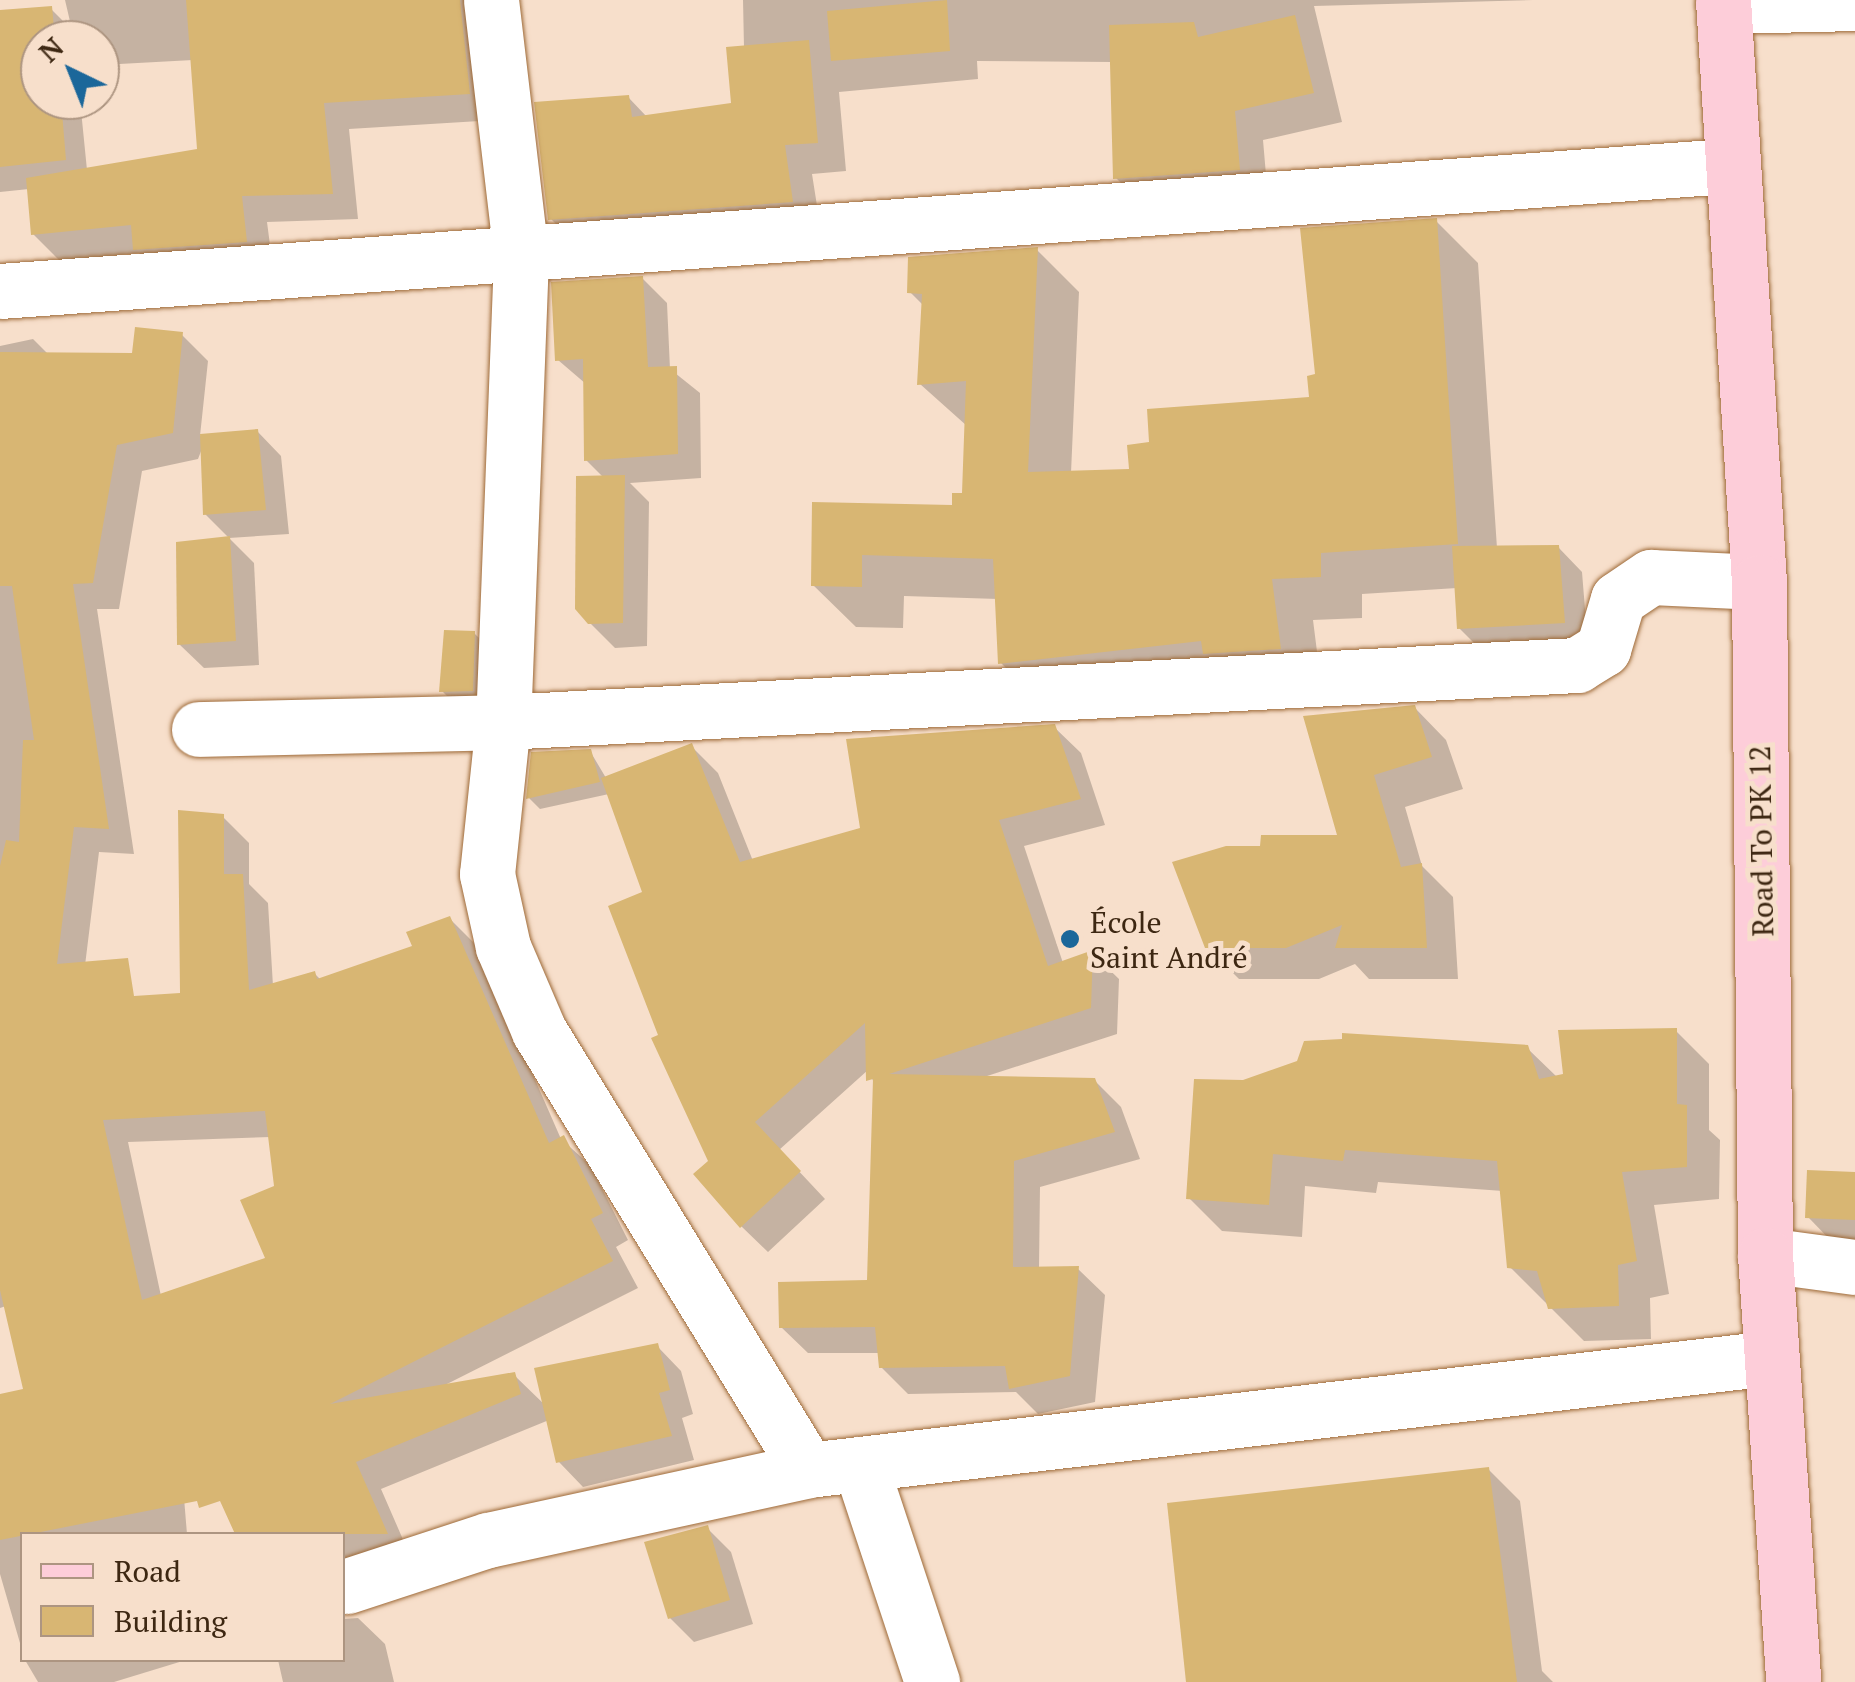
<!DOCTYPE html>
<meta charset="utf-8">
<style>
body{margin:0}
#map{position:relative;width:1855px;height:1682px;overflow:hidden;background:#f7dfcb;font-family:"PT Serif",serif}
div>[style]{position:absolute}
.shadow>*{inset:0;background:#0003}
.building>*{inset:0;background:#d8b673}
.roads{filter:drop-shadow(0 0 2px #9e6a38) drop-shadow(0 0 2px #9e6a38)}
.minor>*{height:55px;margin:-27.5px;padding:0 27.5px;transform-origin:27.5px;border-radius:27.5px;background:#fff}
.primary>*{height:55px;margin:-27.5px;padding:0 27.5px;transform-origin:27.5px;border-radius:27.5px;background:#fdcdd9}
.dots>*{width:28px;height:28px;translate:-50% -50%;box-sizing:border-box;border:5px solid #f7dfcb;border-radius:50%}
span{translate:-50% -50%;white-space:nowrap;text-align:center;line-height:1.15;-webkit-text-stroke:10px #f7dfcb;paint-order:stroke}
.street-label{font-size:30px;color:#3d2712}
.poi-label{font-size:30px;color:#3d2712}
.left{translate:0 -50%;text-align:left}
.legend{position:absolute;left:20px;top:1532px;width:325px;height:130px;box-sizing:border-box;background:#f7dfcb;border:2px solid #ad9581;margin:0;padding:12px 18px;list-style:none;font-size:30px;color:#3d2712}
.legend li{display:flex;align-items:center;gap:20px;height:50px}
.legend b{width:50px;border:2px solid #ad9581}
.north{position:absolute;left:20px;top:20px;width:100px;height:100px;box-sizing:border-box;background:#f7dfcb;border:2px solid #ad9581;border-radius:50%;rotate:317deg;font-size:28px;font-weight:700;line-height:40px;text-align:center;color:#3d2712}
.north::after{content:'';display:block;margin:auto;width:35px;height:45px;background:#1b679a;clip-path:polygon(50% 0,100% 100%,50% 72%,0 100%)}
</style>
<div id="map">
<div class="shadow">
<i style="clip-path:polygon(evenodd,65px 0,481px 0,496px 120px,349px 129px,358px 219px,267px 222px,273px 268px,163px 276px,139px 253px,60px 261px,33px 234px,29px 189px,0 192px,0 13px,51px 9px,72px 30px,65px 0,40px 40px,100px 40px,101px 65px,193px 60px,200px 151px,87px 170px,80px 100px,40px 100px,40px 40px)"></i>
<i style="clip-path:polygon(743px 0,1533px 0,1314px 6px,1342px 122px,1263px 140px,1268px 198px,1145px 207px,1116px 178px,1112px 62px,977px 61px,978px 79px,839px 92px,846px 171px,812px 174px,821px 231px,580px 248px,551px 219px,628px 97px,647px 117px,734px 105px,744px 48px)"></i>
<i style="clip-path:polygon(1436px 221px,1478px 263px,1497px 548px,1558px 547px,1582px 572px,1588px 646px,1484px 653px,1459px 628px,1457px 588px,1362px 594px,1362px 618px,1313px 620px,1322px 691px,1043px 705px,1001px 663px,998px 599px,904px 596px,903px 628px,856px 627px,813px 585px,814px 505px,954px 507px,964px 495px,967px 426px,920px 384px,924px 306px,910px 292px,1037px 250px,1079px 292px,1071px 473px,1131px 472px,1312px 400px,1317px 377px)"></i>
<i style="clip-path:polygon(642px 278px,667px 303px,670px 369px,700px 393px,701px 478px,630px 483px,649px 502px,647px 646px,615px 648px,590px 623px,604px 478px,586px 460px,586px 384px,558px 360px)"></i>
<i style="clip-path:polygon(182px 335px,208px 361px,200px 436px,257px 431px,281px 456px,289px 534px,229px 538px,205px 514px,203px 446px,198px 459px,142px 471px,119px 609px,97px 609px,134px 854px,99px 852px,80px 1006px,0 990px,0 346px,33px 339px,49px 355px,134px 355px)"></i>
<i style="clip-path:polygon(230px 539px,254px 563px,259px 665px,204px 668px,179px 644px)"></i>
<i style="clip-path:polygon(474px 633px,486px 645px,484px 702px,454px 703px,442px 691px)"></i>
<i style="clip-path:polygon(1414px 707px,1446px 740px,1463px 789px,1405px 807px,1422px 866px,1453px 897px,1458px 979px,1369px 979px,1355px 964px,1319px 979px,1239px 979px,1207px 947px,1263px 849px,1340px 838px,1306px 718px)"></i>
<i style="clip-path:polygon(1054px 727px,1081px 753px,1105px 825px,1024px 846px,1063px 963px,1092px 953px,1119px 979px,1117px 1034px,984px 1077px,1094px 1080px,1121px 1107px,1140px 1159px,1040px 1187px,1039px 1269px,1078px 1269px,1105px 1295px,1095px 1402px,1038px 1414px,1016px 1392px,908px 1394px,881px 1367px,880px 1353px,808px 1353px,781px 1327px,870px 1282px,876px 1087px,868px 1070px,779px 1150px,825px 1199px,768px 1252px,741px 1226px,661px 1037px,645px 894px,609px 794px,540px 809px,529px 798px,590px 751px,606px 778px,691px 746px,718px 773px,753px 861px,863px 830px)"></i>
<i style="clip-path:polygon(evenodd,223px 817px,249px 843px,249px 884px,268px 903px,273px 986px,315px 974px,321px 980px,415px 947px,449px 918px,476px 945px,561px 1139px,590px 1165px,628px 1240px,616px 1247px,638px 1288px,445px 1385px,514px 1375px,546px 1406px,657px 1346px,681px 1371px,693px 1414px,682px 1418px,694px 1460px,583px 1487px,559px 1462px,549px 1420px,381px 1489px,408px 1551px,342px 1606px,342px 1534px,238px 1534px,176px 1401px,187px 1534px,22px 1534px,22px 1650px,0 1574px,0 1397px,26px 1391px,6px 1306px,0 1308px,0 1033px,198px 1020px,223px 817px,271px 1137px,277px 1187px,269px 1259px,161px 1296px,128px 1142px,271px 1137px)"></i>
<i style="clip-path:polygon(1676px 1031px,1709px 1064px,1709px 1130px,1720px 1140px,1719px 1199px,1654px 1205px,1669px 1294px,1650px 1298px,1651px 1339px,1584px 1341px,1510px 1267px,1503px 1191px,1378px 1182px,1376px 1193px,1305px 1186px,1302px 1237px,1222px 1231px,1189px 1198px,1243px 1083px,1527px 1048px,1557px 1077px)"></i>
<i style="clip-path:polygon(1855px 1174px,1855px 1245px,1835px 1245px,1808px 1217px)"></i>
<i style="clip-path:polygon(1488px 1469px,1520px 1501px,1542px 1671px,1553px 1682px,1283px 1682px)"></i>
<i style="clip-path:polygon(707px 1528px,731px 1552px,753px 1624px,694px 1642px,670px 1618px)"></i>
<i style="clip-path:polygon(342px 1611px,343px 1619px,358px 1618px,385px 1644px,394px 1682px,283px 1682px,278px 1660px,342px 1660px)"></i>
<i style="clip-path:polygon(25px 1660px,186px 1660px,114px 1682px,38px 1682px)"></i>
</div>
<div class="building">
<i style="clip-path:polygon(186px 0,460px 0,470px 94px,324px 103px,333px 194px,242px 196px,247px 242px,133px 250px,131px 225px,31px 235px,26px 178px,197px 149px)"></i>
<i style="clip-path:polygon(947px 0,950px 51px,831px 61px,827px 11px)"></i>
<i style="clip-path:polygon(52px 6px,55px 40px,40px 40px,40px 100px,61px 100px,66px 160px,0 167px,0 10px)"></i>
<i style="clip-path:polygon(1295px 15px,1314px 93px,1235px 111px,1240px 170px,1113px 179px,1109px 25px,1194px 22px,1198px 37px)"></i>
<i style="clip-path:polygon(809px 40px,818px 143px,785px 145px,793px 202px,548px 220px,534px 102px,629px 95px,632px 117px,731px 103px,726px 47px)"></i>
<i style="clip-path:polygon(1437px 218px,1458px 544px,1321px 553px,1321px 577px,1272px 579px,1281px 649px,1203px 654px,1201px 641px,998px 664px,993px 559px,862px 555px,862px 587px,811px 586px,812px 502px,952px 505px,952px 493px,962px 493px,966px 381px,917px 385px,922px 294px,907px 293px,908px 257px,1038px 247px,1028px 472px,1129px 469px,1127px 445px,1149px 442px,1147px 409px,1309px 397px,1307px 376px,1315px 374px,1300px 228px)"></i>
<i style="clip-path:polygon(643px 276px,648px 367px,677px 366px,678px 454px,584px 461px,583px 359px,555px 361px,551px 282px)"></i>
<i style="clip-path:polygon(evenodd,135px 327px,183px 332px,173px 433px,117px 445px,93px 583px,73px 584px,109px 829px,74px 827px,57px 964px,128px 958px,134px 996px,180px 993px,178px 810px,224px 814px,224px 874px,243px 874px,249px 990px,315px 971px,317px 979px,412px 946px,406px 932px,450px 916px,549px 1143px,564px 1135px,603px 1213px,591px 1219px,613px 1261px,330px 1404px,515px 1372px,521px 1394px,356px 1462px,388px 1534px,235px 1534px,220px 1501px,199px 1508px,197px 1501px,0 1540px,0 1394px,23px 1389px,0 1290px,0 866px,6px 840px,19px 842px,23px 740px,34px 740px,12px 586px,0 586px,0 352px,132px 353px,135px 327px,265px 1111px,274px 1186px,240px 1200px,265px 1258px,142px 1300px,103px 1120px,265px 1111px)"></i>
<i style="clip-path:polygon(258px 429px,266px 510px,203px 515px,200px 434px)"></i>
<i style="clip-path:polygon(625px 475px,623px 623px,588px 624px,575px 609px,576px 476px)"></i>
<i style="clip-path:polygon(230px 536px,236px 641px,177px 645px,176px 542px)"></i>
<i style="clip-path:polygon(1559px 545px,1565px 623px,1457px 629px,1452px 546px)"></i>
<i style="clip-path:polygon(444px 630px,475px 631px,473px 691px,439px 692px)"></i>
<i style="clip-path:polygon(1415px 705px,1432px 757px,1374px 775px,1401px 867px,1422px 863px,1427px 948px,1335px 948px,1342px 925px,1286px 948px,1205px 948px,1172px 862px,1226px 846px,1260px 846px,1261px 835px,1337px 835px,1303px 716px)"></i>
<i style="clip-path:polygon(1055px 724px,1081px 799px,999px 820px,1048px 966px,1093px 950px,1091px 1008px,889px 1074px,1095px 1078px,1115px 1132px,1014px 1161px,1013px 1267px,1079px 1266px,1070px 1376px,1009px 1389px,1005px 1366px,879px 1368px,875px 1327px,779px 1328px,778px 1282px,867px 1280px,873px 1079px,866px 1081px,865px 1023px,755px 1122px,801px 1171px,740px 1228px,693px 1174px,708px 1161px,651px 1038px,658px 1035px,608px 906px,642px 892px,601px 778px,692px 743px,740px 862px,860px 828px,846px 739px)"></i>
<i style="clip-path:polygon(591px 749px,600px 782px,526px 799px,531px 752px)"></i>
<i style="clip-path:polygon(1677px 1028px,1677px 1104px,1687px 1105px,1687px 1167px,1622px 1172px,1637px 1261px,1618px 1265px,1619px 1306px,1548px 1309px,1537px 1271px,1507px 1268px,1497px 1161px,1345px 1150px,1343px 1161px,1273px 1154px,1269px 1205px,1186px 1199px,1194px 1079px,1243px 1080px,1297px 1061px,1304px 1041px,1342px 1039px,1342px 1033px,1528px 1045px,1539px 1079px,1563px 1074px,1558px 1030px)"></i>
<i style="clip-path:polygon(1807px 1170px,1855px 1172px,1855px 1220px,1805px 1218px)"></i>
<i style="clip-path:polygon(658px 1343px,670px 1390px,659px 1393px,672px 1436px,556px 1463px,534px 1368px)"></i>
<i style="clip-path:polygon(1489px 1467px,1517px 1682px,1186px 1682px,1167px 1503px)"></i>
<i style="clip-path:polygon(708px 1525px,730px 1600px,668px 1619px,644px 1542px)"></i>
</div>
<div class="roads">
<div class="minor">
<i style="left:491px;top:0;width:259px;rotate:83.3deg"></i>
<i style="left:521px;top:257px;width:465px;rotate:92.2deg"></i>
<i style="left:503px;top:722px;width:153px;rotate:96deg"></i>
<i style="left:487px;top:874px;width:75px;rotate:77.6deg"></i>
<i style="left:503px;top:947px;width:91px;rotate:66.8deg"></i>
<i style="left:539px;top:1031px;width:515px;rotate:58.5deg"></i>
<i style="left:1724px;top:6px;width:131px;rotate:-1.3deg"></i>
<i style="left:0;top:291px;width:1734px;rotate:-4.14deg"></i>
<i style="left:199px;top:729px;width:304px;rotate:-1.3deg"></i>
<i style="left:503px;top:722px;width:1076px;rotate:-3.04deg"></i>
<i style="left:1577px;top:665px;width:31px;rotate:-32deg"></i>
<i style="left:1603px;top:649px;width:52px;rotate:-73.3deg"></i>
<i style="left:1618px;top:599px;width:40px;rotate:-34deg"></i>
<i style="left:1651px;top:577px;width:108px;rotate:2.7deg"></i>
<i style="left:1765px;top:1255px;width:91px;rotate:7.6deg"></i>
<i style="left:860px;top:1464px;width:230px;rotate:71.7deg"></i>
<i style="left:347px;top:1586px;width:148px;rotate:-18.1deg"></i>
<i style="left:488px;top:1540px;width:328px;rotate:-12.3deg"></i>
<i style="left:808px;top:1470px;width:968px;rotate:-6.64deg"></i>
</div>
<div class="primary">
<i style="left:1723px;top:0;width:583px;rotate:86.46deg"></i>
<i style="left:1759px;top:582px;width:673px;rotate:89.49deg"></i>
<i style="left:1765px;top:1255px;width:428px;rotate:86.2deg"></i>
</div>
</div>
<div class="dots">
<i style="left:1070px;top:939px;background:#1b679a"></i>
</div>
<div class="street-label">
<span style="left:1761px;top:841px;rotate:-91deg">Road To PK 12</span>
</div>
<div class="poi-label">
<span class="left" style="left:1090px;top:939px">École<br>Saint André</span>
</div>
<ul class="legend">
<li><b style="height:12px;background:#fdcdd9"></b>Road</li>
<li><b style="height:28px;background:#d8b673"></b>Building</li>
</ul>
<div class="north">N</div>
</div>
